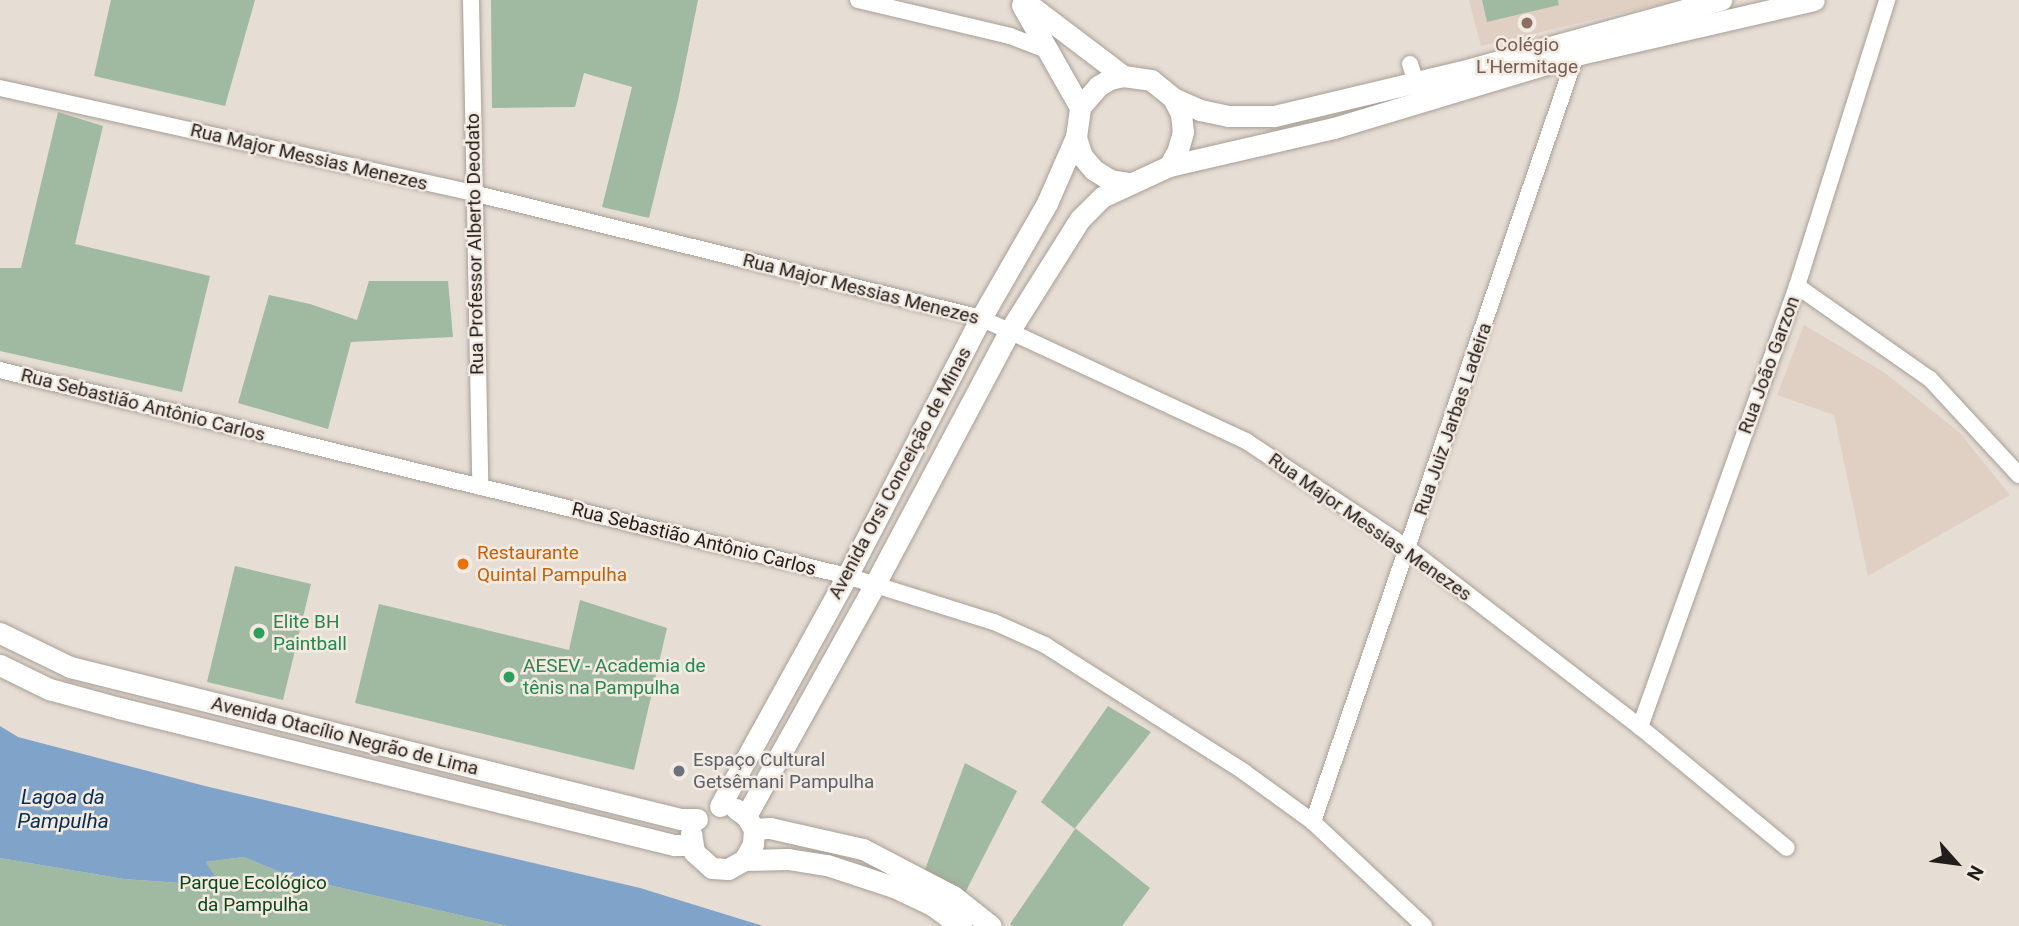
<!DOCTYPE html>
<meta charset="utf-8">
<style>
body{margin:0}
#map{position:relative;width:2019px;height:926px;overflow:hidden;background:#e6ddd4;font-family:Roboto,sans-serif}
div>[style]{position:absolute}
.built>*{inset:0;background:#e0d0c3}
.green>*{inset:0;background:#a0b9a1}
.water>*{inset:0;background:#80a3c9}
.roads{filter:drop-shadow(0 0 2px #a79e96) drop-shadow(0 0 2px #a79e96)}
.minor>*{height:16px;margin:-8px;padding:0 8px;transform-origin:8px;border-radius:8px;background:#fff}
.tertiary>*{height:21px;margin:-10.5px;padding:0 10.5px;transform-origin:10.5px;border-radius:10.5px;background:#fff}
.dots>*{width:19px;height:19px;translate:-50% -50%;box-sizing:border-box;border:4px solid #f3eae1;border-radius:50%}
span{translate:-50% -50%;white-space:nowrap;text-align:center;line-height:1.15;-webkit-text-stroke:5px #f3eae1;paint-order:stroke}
.education-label{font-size:19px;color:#785e54}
.street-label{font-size:19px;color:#211d1a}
.food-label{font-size:19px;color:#c56008}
.left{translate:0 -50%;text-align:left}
.leisure-label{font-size:19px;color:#27864d}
.worship-label{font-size:19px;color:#5b616d}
.park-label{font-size:19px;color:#0b4818}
.water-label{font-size:21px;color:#062e53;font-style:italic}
.north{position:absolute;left:1921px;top:828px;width:70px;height:70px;-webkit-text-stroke:5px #f3eae1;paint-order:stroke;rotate:118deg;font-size:19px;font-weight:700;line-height:28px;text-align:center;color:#211d1a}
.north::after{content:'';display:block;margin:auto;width:24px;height:32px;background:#211d1a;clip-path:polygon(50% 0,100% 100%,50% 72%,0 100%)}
</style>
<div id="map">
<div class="built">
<i style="clip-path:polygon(1469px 0,1677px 0,1481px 46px)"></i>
<i style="clip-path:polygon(1804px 325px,1885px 373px,1960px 433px,2010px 495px,1868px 576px,1834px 415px,1777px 395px)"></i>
</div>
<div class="green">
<i style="clip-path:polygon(111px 0,255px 0,225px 106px,94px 76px)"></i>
<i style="clip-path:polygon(491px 0,698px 0,678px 100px,649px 218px,602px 207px,632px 87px,584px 73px,575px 107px,492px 108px)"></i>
<i style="clip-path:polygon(1482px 0,1558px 0,1559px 5px,1487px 22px)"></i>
<i style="clip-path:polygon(58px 112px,103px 126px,75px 244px,210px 276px,182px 392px,0 351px,0 268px,21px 268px)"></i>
<i style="clip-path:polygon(369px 281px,448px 281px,453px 337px,351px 342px,328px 429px,238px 403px,269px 295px,310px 304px,357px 320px)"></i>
<i style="clip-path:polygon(235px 566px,311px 584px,283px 700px,207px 682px)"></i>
<i style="clip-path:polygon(580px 600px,667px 628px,634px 770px,355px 703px,379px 604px,569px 650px)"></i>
<i style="clip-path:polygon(1108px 706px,1151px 732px,1075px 828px,1150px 888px,1122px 926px,1013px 926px,1010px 924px,1075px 829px,1041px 802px)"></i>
<i style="clip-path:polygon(965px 763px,1017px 791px,965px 893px,924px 872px)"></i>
<i style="clip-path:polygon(244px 857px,290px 876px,507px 926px,0 926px,0 858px,124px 879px,220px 886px,206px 862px)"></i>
</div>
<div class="water">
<i style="clip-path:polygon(0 726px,18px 737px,205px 786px,640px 888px,763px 926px,507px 926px,290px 876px,244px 857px,206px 862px,221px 886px,124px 879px,0 858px)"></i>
</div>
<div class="roads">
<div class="minor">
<i style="left:471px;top:0;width:487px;rotate:88.9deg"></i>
<i style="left:858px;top:0;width:156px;rotate:13.3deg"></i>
<i style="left:1010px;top:36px;width:40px;rotate:21deg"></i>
<i style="left:1410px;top:64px;width:20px;rotate:72deg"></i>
<i style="left:0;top:88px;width:485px;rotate:12.5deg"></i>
<i style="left:473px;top:193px;width:523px;rotate:13.82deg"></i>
<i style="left:981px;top:318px;width:292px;rotate:24.9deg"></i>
<i style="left:1246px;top:441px;width:196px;rotate:33.5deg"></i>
<i style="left:1409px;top:549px;width:292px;rotate:37.6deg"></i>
<i style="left:1640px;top:727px;width:190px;rotate:39.5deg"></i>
<i style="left:1797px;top:286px;width:162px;rotate:35deg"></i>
<i style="left:1930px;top:379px;width:131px;rotate:47.2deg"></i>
<i style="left:0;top:370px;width:872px;rotate:13.67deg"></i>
<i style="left:847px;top:576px;width:154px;rotate:17.4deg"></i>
<i style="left:994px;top:622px;width:56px;rotate:24.3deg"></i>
<i style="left:1045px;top:645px;width:236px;rotate:32.5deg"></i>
<i style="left:1244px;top:772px;width:85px;rotate:35.9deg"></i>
<i style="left:1313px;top:822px;width:152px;rotate:43.1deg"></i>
<i style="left:1640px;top:727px;width:468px;rotate:-70.4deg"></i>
<i style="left:1797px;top:286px;width:300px;rotate:-72.5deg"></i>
<i style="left:1313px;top:822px;width:811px;rotate:-71.07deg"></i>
</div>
<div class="tertiary">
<i style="left:1023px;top:0;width:126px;rotate:37.2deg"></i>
<i style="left:1022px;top:5px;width:117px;rotate:60.4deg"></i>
<i style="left:1173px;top:98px;width:30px;rotate:24deg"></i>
<i style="left:1200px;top:110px;width:29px;rotate:12deg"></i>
<i style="left:1228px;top:116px;width:46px"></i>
<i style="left:1274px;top:116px;width:190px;rotate:-13.4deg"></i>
<i style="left:1459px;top:72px;width:272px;rotate:-15.4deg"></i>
<i style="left:1129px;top:183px;width:19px;rotate:-171deg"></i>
<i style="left:1110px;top:180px;width:19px;rotate:-148deg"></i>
<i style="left:1094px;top:170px;width:18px;rotate:-131deg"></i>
<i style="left:1082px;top:156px;width:20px;rotate:-108deg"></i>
<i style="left:1076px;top:137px;width:30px;rotate:-82deg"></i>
<i style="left:1080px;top:107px;width:28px;rotate:-49deg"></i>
<i style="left:1098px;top:86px;width:14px;rotate:-30deg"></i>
<i style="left:1110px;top:79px;width:13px;rotate:-13deg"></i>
<i style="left:1123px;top:76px;width:28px;rotate:8deg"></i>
<i style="left:1151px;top:80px;width:28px;rotate:39deg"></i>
<i style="left:1173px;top:98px;width:18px;rotate:63deg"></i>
<i style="left:1181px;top:114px;width:18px;rotate:84deg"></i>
<i style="left:1183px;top:132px;width:19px;rotate:106deg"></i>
<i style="left:1178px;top:150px;width:18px;rotate:119deg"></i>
<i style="left:0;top:633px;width:78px;rotate:25.9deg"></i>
<i style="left:70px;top:667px;width:629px;rotate:13.99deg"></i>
<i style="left:680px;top:819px;width:17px"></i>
<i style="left:0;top:665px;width:55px;rotate:26.1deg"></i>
<i style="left:49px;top:689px;width:73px;rotate:15.2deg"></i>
<i style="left:119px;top:708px;width:572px;rotate:13.87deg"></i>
<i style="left:674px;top:845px;width:17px"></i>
<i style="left:720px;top:806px;width:263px;rotate:-61.1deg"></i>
<i style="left:847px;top:576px;width:291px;rotate:-62.6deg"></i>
<i style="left:981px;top:318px;width:133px;rotate:-60.1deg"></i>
<i style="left:1047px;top:203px;width:72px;rotate:-66.3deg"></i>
<i style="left:736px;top:809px;width:12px;rotate:35deg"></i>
<i style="left:746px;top:816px;width:15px;rotate:58deg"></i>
<i style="left:754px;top:829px;width:15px;rotate:94deg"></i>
<i style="left:753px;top:844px;width:18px;rotate:119deg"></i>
<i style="left:746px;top:816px;width:265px;rotate:-60.9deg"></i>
<i style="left:875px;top:584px;width:288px;rotate:-62deg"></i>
<i style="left:1010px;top:330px;width:131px;rotate:-57.8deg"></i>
<i style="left:1080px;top:219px;width:31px;rotate:-45deg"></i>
<i style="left:1102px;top:197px;width:74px;rotate:-24.8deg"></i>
<i style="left:1169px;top:166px;width:169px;rotate:-13deg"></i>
<i style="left:1334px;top:128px;width:253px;rotate:-16.8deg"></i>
<i style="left:1576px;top:55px;width:244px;rotate:-13deg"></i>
<i style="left:754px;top:829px;width:16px;rotate:-4deg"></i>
<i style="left:770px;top:828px;width:95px;rotate:12.7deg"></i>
<i style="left:863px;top:849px;width:102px;rotate:27.6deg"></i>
<i style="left:953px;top:896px;width:48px;rotate:38.3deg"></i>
<i style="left:691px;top:833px;width:19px;rotate:81deg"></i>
<i style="left:694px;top:852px;width:24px;rotate:42deg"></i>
<i style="left:712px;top:868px;width:16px;rotate:4deg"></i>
<i style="left:728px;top:869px;width:18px;rotate:-29deg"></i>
<i style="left:744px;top:860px;width:44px;rotate:-1.3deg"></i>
<i style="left:788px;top:859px;width:39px;rotate:9deg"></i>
<i style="left:827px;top:865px;width:71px;rotate:18.2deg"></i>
<i style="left:894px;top:887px;width:42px;rotate:25.3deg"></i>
<i style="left:932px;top:905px;width:36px;rotate:36deg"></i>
</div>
</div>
<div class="dots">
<i style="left:1527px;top:23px;background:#8d6e63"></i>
<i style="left:463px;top:564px;background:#e8710a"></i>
<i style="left:259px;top:633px;background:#2e9e5b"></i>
<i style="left:509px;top:677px;background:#2e9e5b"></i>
<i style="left:679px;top:771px;background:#6b7280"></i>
</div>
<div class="education-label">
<span style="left:1527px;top:56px">Colégio<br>L'Hermitage</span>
</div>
<div class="street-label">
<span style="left:309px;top:157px;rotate:13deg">Rua Major Messias Menezes</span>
<span style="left:475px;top:244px;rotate:-91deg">Rua Professor Alberto Deodato</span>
<span style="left:861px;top:289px;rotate:14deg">Rua Major Messias Menezes</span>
<span style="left:1769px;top:365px;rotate:-70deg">Rua João Garzon</span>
<span style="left:143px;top:405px;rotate:14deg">Rua Sebastião Antônio Carlos</span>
<span style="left:1453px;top:419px;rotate:-71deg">Rua Juiz Jarbas Ladeira</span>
<span style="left:900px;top:473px;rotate:-62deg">Avenida Orsi Conceição de Minas</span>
<span style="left:1370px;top:527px;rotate:35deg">Rua Major Messias Menezes</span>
<span style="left:694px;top:539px;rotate:14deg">Rua Sebastião Antônio Carlos</span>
<span style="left:345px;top:736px;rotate:14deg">Avenida Otacílio Negrão de Lima</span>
</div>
<div class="food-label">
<span class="left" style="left:477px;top:564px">Restaurante<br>Quintal Pampulha</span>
</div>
<div class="leisure-label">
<span class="left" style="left:273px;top:633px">Elite BH<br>Paintball</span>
<span class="left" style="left:523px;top:677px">AESEV - Academia de<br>tênis na Pampulha</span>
</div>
<div class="worship-label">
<span class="left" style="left:693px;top:771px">Espaço Cultural<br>Getsêmani Pampulha</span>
</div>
<div class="park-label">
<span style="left:253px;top:894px">Parque Ecológico<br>da Pampulha</span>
</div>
<div class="water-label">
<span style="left:63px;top:809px">Lagoa da<br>Pampulha</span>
</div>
<div class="north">N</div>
</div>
